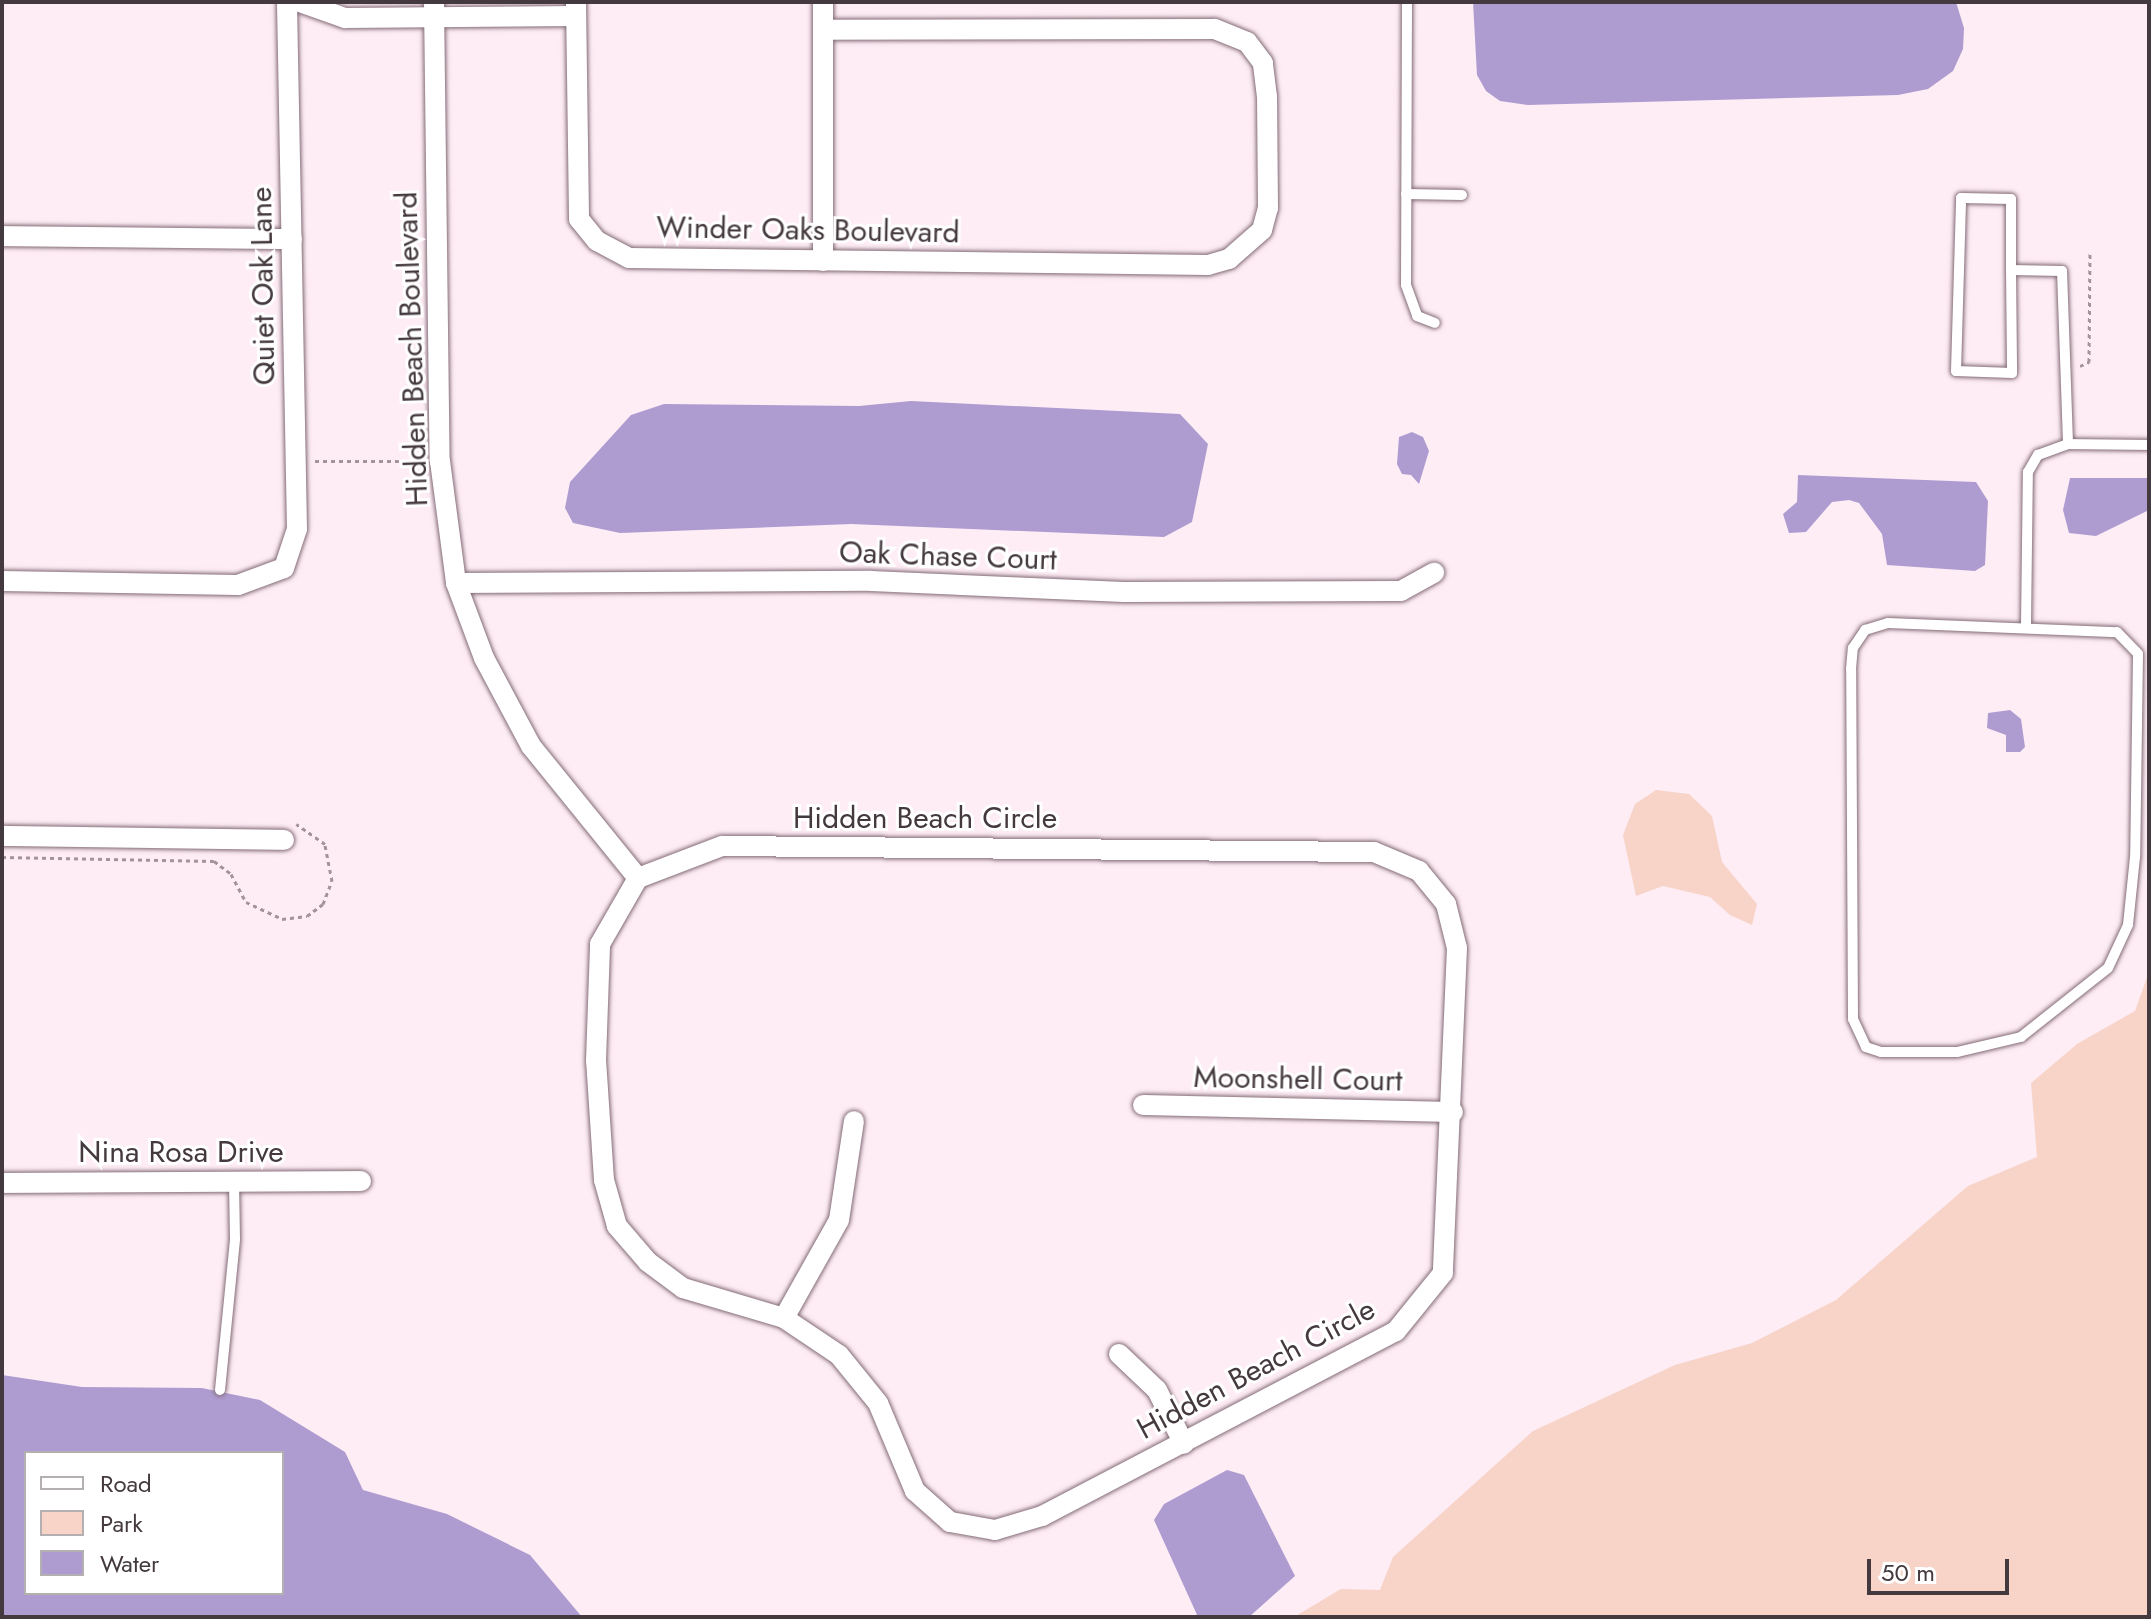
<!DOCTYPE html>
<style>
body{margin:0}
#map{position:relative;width:2151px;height:1619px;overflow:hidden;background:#feedf5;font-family:Jost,sans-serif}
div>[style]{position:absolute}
.green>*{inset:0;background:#f7d3c8}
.water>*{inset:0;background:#ae9cd1}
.path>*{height:3px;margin-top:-1.5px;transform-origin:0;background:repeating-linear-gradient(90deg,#a2949a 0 4px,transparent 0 8px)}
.roads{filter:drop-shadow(0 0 2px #836b76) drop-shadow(0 0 2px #836b76)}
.lane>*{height:10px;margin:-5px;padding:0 5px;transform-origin:5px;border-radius:5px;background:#fff}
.street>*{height:20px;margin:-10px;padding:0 10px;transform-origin:10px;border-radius:10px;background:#fff}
span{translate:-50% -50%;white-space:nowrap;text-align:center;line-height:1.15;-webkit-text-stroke:6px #fff;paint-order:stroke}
.street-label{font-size:30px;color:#44393e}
.frame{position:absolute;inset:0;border:4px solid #44393e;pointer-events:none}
.legend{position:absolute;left:24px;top:1451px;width:260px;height:144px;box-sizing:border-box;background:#fff;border:2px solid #b4b0b2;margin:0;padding:10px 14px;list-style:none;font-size:24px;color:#44393e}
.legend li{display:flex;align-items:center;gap:16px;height:40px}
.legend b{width:40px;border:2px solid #b4b0b2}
.scale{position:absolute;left:1867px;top:1559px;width:142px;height:36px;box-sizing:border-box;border:4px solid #44393e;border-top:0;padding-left:10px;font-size:24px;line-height:28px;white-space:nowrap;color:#44393e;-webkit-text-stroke:6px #fff;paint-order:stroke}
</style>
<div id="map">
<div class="green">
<i style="clip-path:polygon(1656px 790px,1689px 794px,1712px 816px,1722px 862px,1757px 904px,1752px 925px,1730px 915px,1710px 897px,1663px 886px,1636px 896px,1623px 835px,1635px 804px)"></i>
<i style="clip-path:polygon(2149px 972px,2149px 1617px,1294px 1617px,1341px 1589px,1380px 1590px,1393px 1557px,1533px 1431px,1675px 1365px,1752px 1343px,1836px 1300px,1968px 1186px,2037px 1157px,2031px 1083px,2077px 1044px,2135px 1011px)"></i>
</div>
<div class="water">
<i style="clip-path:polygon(1473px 2px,1956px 2px,1964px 28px,1963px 49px,1953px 71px,1928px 89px,1898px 95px,1528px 105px,1500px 101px,1486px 91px,1477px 75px)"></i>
<i style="clip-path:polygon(911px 401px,1180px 414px,1208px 444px,1192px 522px,1164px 537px,851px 524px,620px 533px,573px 523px,565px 508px,570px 482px,631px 415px,664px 404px,859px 406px)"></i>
<i style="clip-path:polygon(1412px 432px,1423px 437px,1429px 451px,1419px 484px,1411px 475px,1402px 474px,1397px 464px,1399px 437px)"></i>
<i style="clip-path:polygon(1798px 475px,1976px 482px,1988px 501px,1985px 565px,1975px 571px,1887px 565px,1882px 534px,1859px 503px,1849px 500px,1832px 502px,1806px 532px,1789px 533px,1783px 514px,1797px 502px)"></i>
<i style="clip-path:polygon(2070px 478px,2149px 478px,2149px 510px,2096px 536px,2069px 533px,2063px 510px)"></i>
<i style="clip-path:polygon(2010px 710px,2021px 719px,2025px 747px,2020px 752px,2006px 752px,2006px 735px,1987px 728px,1988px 713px)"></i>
<i style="clip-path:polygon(evenodd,2px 1375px,82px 1387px,202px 1388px,260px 1400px,345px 1452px,363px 1490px,447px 1514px,530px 1555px,582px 1617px,2px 1617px,2px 1375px,26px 1453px,282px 1453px,282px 1593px,26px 1593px,26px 1453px)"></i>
<i style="clip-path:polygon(1227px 1470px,1244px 1475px,1295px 1576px,1249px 1617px,1198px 1617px,1154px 1520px,1164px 1504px)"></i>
</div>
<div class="path">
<i style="left:2080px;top:366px;width:10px;rotate:-24deg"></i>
<i style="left:2089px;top:362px;width:111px;rotate:-89.5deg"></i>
<i style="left:315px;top:461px;width:105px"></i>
<i style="left:2px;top:857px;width:212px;rotate:1.1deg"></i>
<i style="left:214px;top:861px;width:21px;rotate:37deg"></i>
<i style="left:231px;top:874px;width:32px;rotate:62deg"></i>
<i style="left:246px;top:902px;width:40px;rotate:25deg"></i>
<i style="left:282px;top:919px;width:25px;rotate:-7deg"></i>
<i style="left:307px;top:916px;width:20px;rotate:-37deg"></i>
<i style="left:323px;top:904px;width:25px;rotate:-69deg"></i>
<i style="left:332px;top:881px;width:38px;rotate:-101deg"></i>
<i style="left:325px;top:844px;width:35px;rotate:-145deg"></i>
</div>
<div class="roads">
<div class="lane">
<i style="left:1407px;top:2px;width:283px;rotate:90.2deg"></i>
<i style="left:1406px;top:285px;width:33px;rotate:70deg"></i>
<i style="left:1417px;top:316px;width:19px;rotate:21deg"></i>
<i style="left:1406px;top:194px;width:56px;rotate:1deg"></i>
<i style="left:2011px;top:270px;width:103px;rotate:89.4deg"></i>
<i style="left:2012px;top:373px;width:56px;rotate:-178deg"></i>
<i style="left:1956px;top:371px;width:173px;rotate:-88.3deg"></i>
<i style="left:1961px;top:198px;width:50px;rotate:1.1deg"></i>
<i style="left:2011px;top:199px;width:71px;rotate:90deg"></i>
<i style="left:2011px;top:270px;width:51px;rotate:1.1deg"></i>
<i style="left:2062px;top:271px;width:173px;rotate:88deg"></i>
<i style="left:1888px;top:623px;width:229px;rotate:2.3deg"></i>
<i style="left:2117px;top:632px;width:30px;rotate:46deg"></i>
<i style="left:2138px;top:654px;width:203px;rotate:90.8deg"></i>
<i style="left:2135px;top:857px;width:68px;rotate:95.9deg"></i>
<i style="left:2128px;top:925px;width:47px;rotate:114.9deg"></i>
<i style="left:2108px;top:968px;width:111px;rotate:141.6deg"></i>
<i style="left:2021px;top:1037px;width:66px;rotate:166.8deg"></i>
<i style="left:1957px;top:1052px;width:76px;rotate:180deg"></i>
<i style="left:1881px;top:1052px;width:16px;rotate:-162deg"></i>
<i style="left:1866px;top:1047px;width:31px;rotate:-115deg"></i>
<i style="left:1853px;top:1019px;width:350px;rotate:-90.3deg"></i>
<i style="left:1851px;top:669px;width:21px;rotate:-85deg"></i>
<i style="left:1853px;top:648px;width:22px;rotate:-56deg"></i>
<i style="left:1865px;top:630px;width:24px;rotate:-17deg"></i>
<i style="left:2026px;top:626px;width:154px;rotate:-89.3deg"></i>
<i style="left:2028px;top:472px;width:20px;rotate:-60deg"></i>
<i style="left:2038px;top:455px;width:32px;rotate:-20deg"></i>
<i style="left:2068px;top:444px;width:81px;rotate:0.7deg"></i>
<i style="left:220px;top:1390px;width:152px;rotate:-84.3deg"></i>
<i style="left:235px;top:1239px;width:57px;rotate:-91deg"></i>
</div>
<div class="street">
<i style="left:300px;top:2px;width:48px;rotate:19.6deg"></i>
<i style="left:345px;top:18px;width:231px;rotate:-0.5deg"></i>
<i style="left:434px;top:2px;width:459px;rotate:89.3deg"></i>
<i style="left:440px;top:461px;width:123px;rotate:82.5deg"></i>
<i style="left:456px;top:583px;width:80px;rotate:69.5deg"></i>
<i style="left:484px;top:658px;width:100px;rotate:61.9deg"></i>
<i style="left:531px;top:746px;width:170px;rotate:51deg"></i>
<i style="left:576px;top:2px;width:217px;rotate:89.2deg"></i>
<i style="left:579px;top:219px;width:28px;rotate:51deg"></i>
<i style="left:597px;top:241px;width:36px;rotate:28deg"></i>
<i style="left:629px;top:258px;width:579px;rotate:0.69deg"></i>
<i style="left:1208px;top:265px;width:22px;rotate:-16deg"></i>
<i style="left:1229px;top:259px;width:44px;rotate:-41.3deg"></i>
<i style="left:1262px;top:230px;width:23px;rotate:-75deg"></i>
<i style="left:1268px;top:208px;width:111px;rotate:-90.5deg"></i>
<i style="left:1267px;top:97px;width:34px;rotate:-97deg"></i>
<i style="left:1263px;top:63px;width:26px;rotate:-127deg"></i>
<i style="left:1247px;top:42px;width:35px;rotate:-158deg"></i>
<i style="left:1214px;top:29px;width:390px;rotate:179.9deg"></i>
<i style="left:2px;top:236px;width:290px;rotate:0.6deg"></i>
<i style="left:823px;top:261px;width:259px;rotate:-90deg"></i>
<i style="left:2px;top:581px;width:236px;rotate:1deg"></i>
<i style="left:238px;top:585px;width:49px;rotate:-20.3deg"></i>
<i style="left:284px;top:568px;width:41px;rotate:-71.6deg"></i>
<i style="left:297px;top:529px;width:527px;rotate:-91.09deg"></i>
<i style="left:456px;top:583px;width:415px;rotate:-0.3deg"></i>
<i style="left:871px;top:581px;width:253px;rotate:2.5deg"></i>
<i style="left:1124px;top:592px;width:277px;rotate:-0.2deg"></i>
<i style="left:1401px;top:591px;width:38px;rotate:-29deg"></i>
<i style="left:2px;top:836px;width:282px;rotate:0.8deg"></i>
<i style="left:722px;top:846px;width:652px;rotate:0.53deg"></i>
<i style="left:1374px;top:852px;width:49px;rotate:22.9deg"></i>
<i style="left:1419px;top:871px;width:43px;rotate:50.7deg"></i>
<i style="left:1446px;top:904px;width:45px;rotate:76deg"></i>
<i style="left:1457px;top:948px;width:325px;rotate:92.5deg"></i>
<i style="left:1443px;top:1273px;width:75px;rotate:129deg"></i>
<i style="left:1396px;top:1331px;width:399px;rotate:152.4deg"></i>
<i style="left:1042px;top:1516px;width:49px;rotate:163.4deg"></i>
<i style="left:995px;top:1530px;width:46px;rotate:-169.9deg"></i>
<i style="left:950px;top:1522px;width:47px;rotate:-138.5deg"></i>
<i style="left:915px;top:1491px;width:95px;rotate:-112.8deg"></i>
<i style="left:878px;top:1403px;width:62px;rotate:-129.1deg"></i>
<i style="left:839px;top:1355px;width:66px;rotate:-146.1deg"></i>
<i style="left:784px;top:1318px;width:105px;rotate:-163.5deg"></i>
<i style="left:683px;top:1288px;width:44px;rotate:-143.4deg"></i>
<i style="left:648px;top:1262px;width:48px;rotate:-130.7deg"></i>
<i style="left:617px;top:1226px;width:48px;rotate:-105.8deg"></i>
<i style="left:604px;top:1180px;width:119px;rotate:-93.8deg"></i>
<i style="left:596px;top:1061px;width:117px;rotate:-88deg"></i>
<i style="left:600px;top:944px;width:76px;rotate:-60.1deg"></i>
<i style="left:638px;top:878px;width:90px;rotate:-20.9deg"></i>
<i style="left:1143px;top:1105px;width:310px;rotate:1.3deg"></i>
<i style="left:2px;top:1183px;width:359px;rotate:-0.3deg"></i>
<i style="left:784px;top:1318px;width:112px;rotate:-60.7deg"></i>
<i style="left:839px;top:1220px;width:100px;rotate:-81.4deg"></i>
<i style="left:1119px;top:1354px;width:52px;rotate:43.5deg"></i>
<i style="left:1157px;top:1390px;width:60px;rotate:63.4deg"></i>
</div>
</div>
<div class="street-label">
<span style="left:808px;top:230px;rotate:1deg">Winder Oaks Boulevard</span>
<span style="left:263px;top:286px;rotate:-91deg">Quiet Oak Lane</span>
<span style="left:412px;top:349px;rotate:-92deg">Hidden Beach Boulevard</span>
<span style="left:948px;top:556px;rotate:2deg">Oak Chase Court</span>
<span style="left:925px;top:818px">Hidden Beach Circle</span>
<span style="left:1298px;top:1079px;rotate:1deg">Moonshell Court</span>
<span style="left:181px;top:1152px">Nina Rosa Drive</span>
<span style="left:1256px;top:1369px;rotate:-28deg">Hidden Beach Circle</span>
</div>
<div class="frame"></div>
<ul class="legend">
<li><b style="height:10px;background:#fff"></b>Road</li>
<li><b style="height:22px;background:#f7d3c8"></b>Park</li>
<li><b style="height:22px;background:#ae9cd1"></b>Water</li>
</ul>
<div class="scale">50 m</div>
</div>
